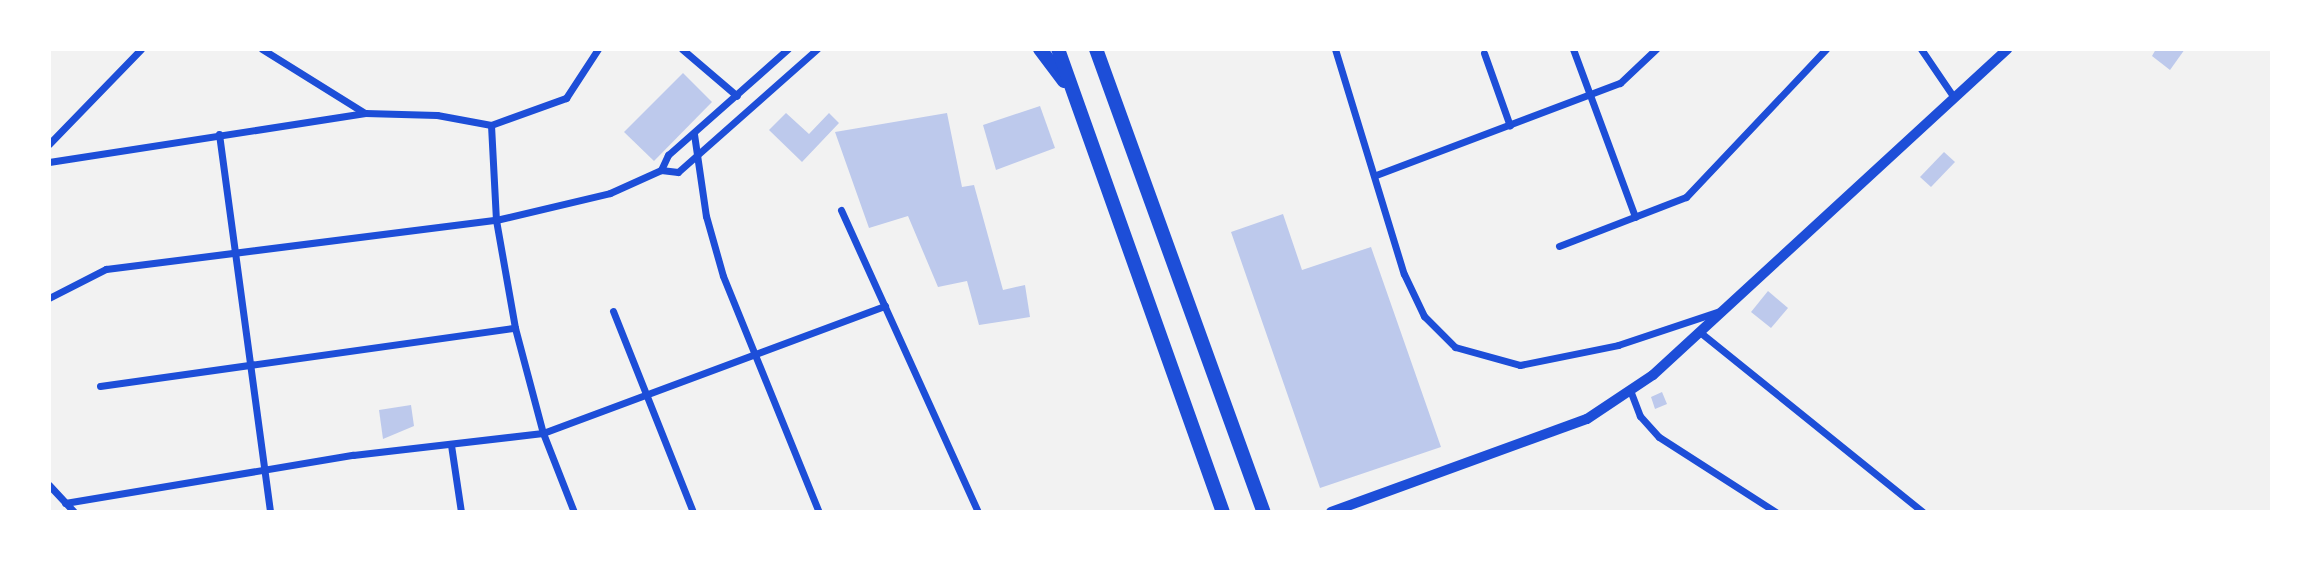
<!DOCTYPE html>
<style>
body{margin:0}
#map{position:relative;width:2321px;height:561px;overflow:hidden;background:#f2f2f2;font-family:"DM Sans",sans-serif}
div>[style]{position:absolute}
.building>*{inset:0;background:#bdc9ec}
.minor>*{height:7px;margin:-3.5px;padding:0 3.5px;transform-origin:3.5px;border-radius:3.5px;background:#1d4ed8}
.secondary>*{height:10px;margin:-5px;padding:0 5px;transform-origin:5px;border-radius:5px;background:#1d4ed8}
.motorway>*{height:14px;margin:-7px;padding:0 7px;transform-origin:7px;border-radius:7px;background:#1d4ed8}
span{translate:-50% -50%;white-space:nowrap;text-align:center;line-height:1.15;-webkit-text-stroke:5px #fff;paint-order:stroke}
.frame{position:absolute;inset:0;border:51px solid #fff;pointer-events:none}
</style>
<div id="map">
<div class="building">
<i style="clip-path:polygon(2156px 49px,2185px 49px,2170px 70px,2152px 56px)"></i>
<i style="clip-path:polygon(683px 73px,712px 102px,654px 161px,624px 132px)"></i>
<i style="clip-path:polygon(1040px 106px,1055px 148px,996px 170px,983px 125px)"></i>
<i style="clip-path:polygon(786px 113px,809px 134px,829px 113px,839px 123px,802px 162px,769px 130px)"></i>
<i style="clip-path:polygon(947px 113px,962px 187px,974px 185px,1003px 290px,1025px 285px,1030px 317px,979px 325px,967px 281px,938px 287px,908px 216px,869px 228px,835px 132px)"></i>
<i style="clip-path:polygon(1944px 152px,1955px 162px,1931px 187px,1920px 177px)"></i>
<i style="clip-path:polygon(1283px 214px,1302px 270px,1371px 247px,1441px 447px,1320px 488px,1231px 232px)"></i>
<i style="clip-path:polygon(1768px 291px,1788px 308px,1771px 328px,1751px 312px)"></i>
<i style="clip-path:polygon(1662px 392px,1667px 404px,1655px 409px,1651px 397px)"></i>
<i style="clip-path:polygon(411px 405px,414px 426px,383px 439px,379px 410px)"></i>
</div>
<div class="minor">
<i style="left:262px;top:49px;width:121px;rotate:31.9deg"></i>
<i style="left:682px;top:49px;width:72px;rotate:40.5deg"></i>
<i style="left:1335px;top:49px;width:235px;rotate:73deg"></i>
<i style="left:1404px;top:274px;width:47px;rotate:64.5deg"></i>
<i style="left:1424px;top:316px;width:44px;rotate:45deg"></i>
<i style="left:1455px;top:347px;width:67px;rotate:15.5deg"></i>
<i style="left:1520px;top:365px;width:100px;rotate:-11.5deg"></i>
<i style="left:1618px;top:345px;width:108px;rotate:-18.4deg"></i>
<i style="left:1573px;top:49px;width:179px;rotate:69.7deg"></i>
<i style="left:1921px;top:49px;width:57px;rotate:55.8deg"></i>
<i style="left:1484px;top:53px;width:77px;rotate:70.4deg"></i>
<i style="left:491px;top:125px;width:95px;rotate:87deg"></i>
<i style="left:496px;top:220px;width:110px;rotate:80deg"></i>
<i style="left:515px;top:328px;width:109px;rotate:75.1deg"></i>
<i style="left:543px;top:433px;width:85px;rotate:68.6deg"></i>
<i style="left:219px;top:134px;width:381px;rotate:82.3deg"></i>
<i style="left:694px;top:134px;width:83px;rotate:81.7deg"></i>
<i style="left:706px;top:216px;width:62px;rotate:74.2deg"></i>
<i style="left:723px;top:276px;width:255px;rotate:67.9deg"></i>
<i style="left:49px;top:144px;width:132px;rotate:-45.9deg"></i>
<i style="left:49px;top:162px;width:320px;rotate:-8.8deg"></i>
<i style="left:365px;top:113px;width:72px;rotate:1.6deg"></i>
<i style="left:437px;top:115px;width:55px;rotate:10.5deg"></i>
<i style="left:491px;top:125px;width:80px;rotate:-19.8deg"></i>
<i style="left:566px;top:98px;width:59px;rotate:-56.9deg"></i>
<i style="left:661px;top:170px;width:17px;rotate:-65deg"></i>
<i style="left:668px;top:155px;width:160px;rotate:-41.5deg"></i>
<i style="left:1376px;top:175px;width:261px;rotate:-20.7deg"></i>
<i style="left:1620px;top:83px;width:50px;rotate:-43.4deg"></i>
<i style="left:841px;top:210px;width:332px;rotate:65.6deg"></i>
<i style="left:1559px;top:246px;width:136px;rotate:-21.1deg"></i>
<i style="left:1686px;top:197px;width:204px;rotate:-46.6deg"></i>
<i style="left:49px;top:298px;width:64px;rotate:-27deg"></i>
<i style="left:106px;top:269px;width:393px;rotate:-7.2deg"></i>
<i style="left:496px;top:220px;width:117px;rotate:-13.3deg"></i>
<i style="left:610px;top:193px;width:56px;rotate:-24.3deg"></i>
<i style="left:661px;top:170px;width:17px;rotate:7deg"></i>
<i style="left:678px;top:172px;width:186px;rotate:-41.5deg"></i>
<i style="left:613px;top:311px;width:216px;rotate:68.3deg"></i>
<i style="left:1701px;top:333px;width:285px;rotate:38.9deg"></i>
<i style="left:100px;top:386px;width:419px;rotate:-8deg"></i>
<i style="left:1630px;top:390px;width:28px;rotate:69deg"></i>
<i style="left:1640px;top:416px;width:28px;rotate:48deg"></i>
<i style="left:1659px;top:437px;width:139px;rotate:32.7deg"></i>
<i style="left:451px;top:445px;width:68px;rotate:81.5deg"></i>
<i style="left:49px;top:485px;width:37px;rotate:47deg"></i>
<i style="left:65px;top:503px;width:292px;rotate:-9.5deg"></i>
<i style="left:353px;top:455px;width:191px;rotate:-6.6deg"></i>
<i style="left:543px;top:433px;width:365px;rotate:-20.4deg"></i>
</div>
<div class="secondary">
<i style="left:1331px;top:512px;width:272px;rotate:-20deg"></i>
<i style="left:1587px;top:419px;width:79px;rotate:-33.7deg"></i>
<i style="left:1653px;top:375px;width:481px;rotate:-42.6deg"></i>
</div>
<div class="motorway">
<i style="left:1040px;top:49px;width:40px;rotate:53deg"></i>
<i style="left:1058px;top:49px;width:492px;rotate:70.4deg"></i>
<i style="left:1096px;top:49px;width:493px;rotate:70.1deg"></i>
</div>
<div class="frame"></div>
</div>
